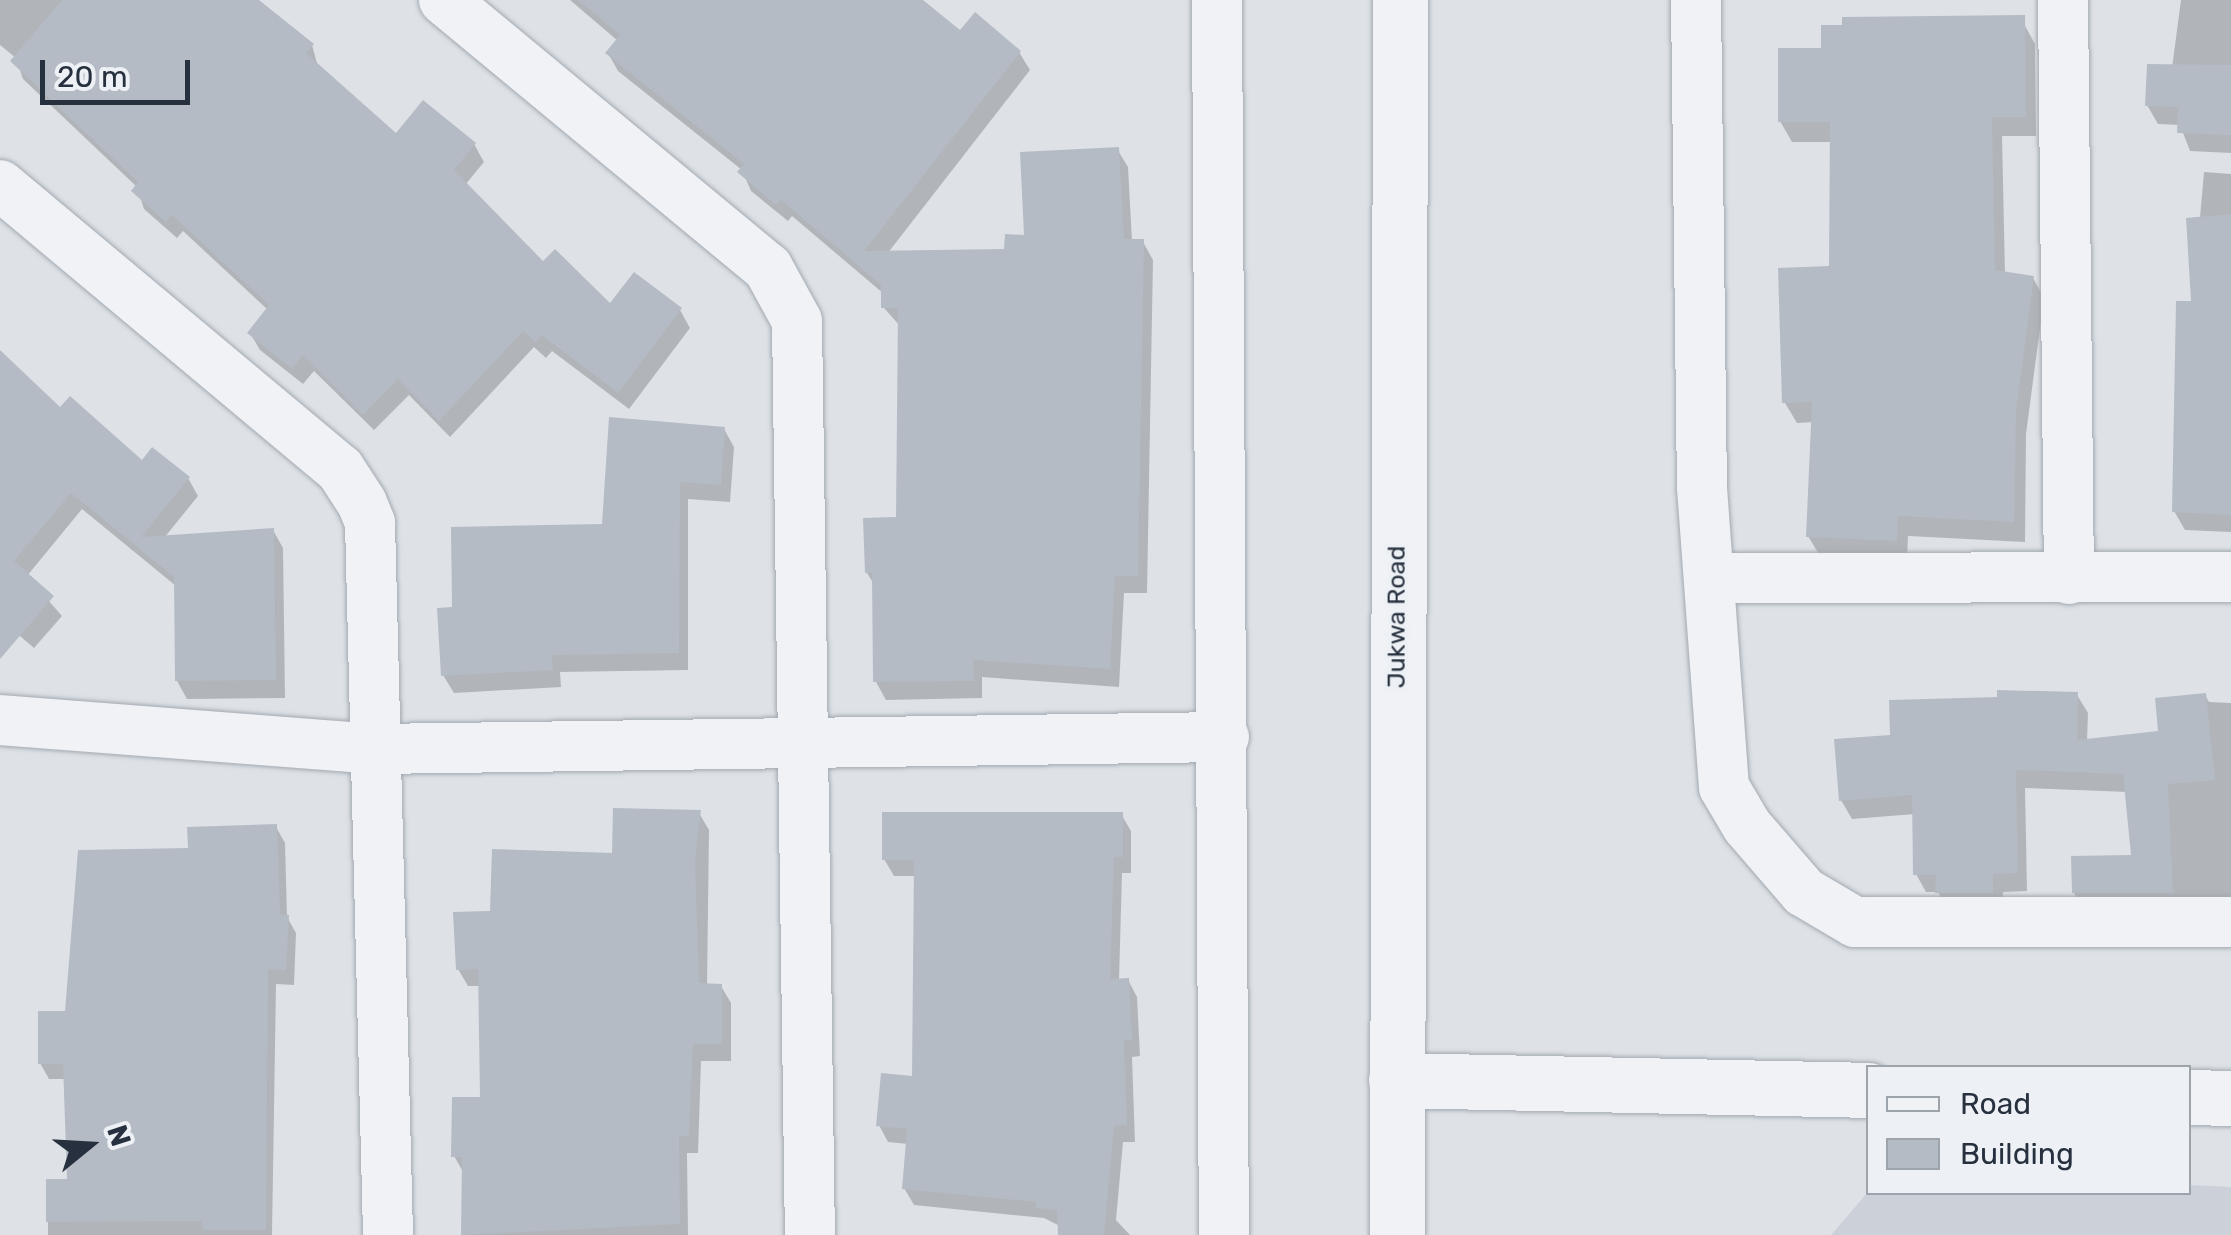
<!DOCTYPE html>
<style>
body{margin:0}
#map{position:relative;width:2231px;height:1235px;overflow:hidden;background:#dee2e7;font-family:Rubik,sans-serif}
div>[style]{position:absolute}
.built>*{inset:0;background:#ccd1d9}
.shadow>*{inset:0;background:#0003}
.building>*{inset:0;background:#b5bbc4}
.roads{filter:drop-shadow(0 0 2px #a3a9b1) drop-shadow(0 0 2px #a3a9b1)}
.minor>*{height:50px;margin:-25px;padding:0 25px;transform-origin:25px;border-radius:25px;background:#f0f2f6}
.tertiary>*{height:55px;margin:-27.5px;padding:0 27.5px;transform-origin:27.5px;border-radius:27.5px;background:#f0f2f6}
span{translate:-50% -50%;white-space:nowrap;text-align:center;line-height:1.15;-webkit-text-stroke:9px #edf1f5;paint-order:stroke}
.street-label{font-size:25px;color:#27303e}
.legend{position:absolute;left:1866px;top:1065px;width:325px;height:130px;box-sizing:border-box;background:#edf1f5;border:2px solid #9ea4ac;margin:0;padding:12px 18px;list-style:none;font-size:30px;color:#27303e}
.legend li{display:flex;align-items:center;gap:20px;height:50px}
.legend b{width:50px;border:2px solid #9ea4ac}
.north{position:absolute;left:40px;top:1095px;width:100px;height:100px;-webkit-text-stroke:8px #edf1f5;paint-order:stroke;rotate:72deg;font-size:28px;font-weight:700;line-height:40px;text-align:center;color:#27303e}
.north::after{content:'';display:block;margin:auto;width:35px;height:45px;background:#27303e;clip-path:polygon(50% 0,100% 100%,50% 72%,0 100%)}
.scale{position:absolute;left:40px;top:60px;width:150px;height:45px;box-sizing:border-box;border:5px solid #27303e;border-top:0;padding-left:12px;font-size:30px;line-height:35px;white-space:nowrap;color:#27303e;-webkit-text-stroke:8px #edf1f5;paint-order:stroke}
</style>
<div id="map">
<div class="built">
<i style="clip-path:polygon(2189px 1185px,2231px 1187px,2231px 1235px,1831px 1235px,1868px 1192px,2188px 1192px)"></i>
</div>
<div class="shadow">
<i style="clip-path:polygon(0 0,240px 0,312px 45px,318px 67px,397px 136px,474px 144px,484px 162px,465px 185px,543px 265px,611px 307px,680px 310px,690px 328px,629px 409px,552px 351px,546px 358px,534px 347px,450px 437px,409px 395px,374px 430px,314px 371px,303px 384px,260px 350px,250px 333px,268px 310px,183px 231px,177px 238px,144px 209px,137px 187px,23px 79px,16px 58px,0 45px)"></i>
<i style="clip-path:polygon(570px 0,919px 0,960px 34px,1019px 52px,1030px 70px,887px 254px,1006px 252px,1117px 149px,1128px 167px,1132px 241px,1143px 242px,1153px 260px,1147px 593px,1124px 593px,1119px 687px,982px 677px,982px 698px,886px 700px,876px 682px,875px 586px,867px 573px,898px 519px,900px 326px,884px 308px,884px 294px,792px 216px,788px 221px,751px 191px,742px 170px,618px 71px,608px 53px,618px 41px)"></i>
<i style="clip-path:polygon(2181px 0,2231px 0,2231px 153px,2190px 151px,2180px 125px,2158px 124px,2147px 105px,2172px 68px)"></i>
<i style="clip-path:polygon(2024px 24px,2035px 44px,2036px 136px,2002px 136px,2005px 274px,2033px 278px,2044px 298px,2026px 434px,2025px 542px,1908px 536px,1907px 561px,1820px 556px,1808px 536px,1814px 422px,1797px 423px,1785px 403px,1832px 269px,1832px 142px,1792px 142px,1780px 121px,1823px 51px)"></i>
<i style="clip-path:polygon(2204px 172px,2231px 174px,2231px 532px,2185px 530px,2174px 511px)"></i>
<i style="clip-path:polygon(0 354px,60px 410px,142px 464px,188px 478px,198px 496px,164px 538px,273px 530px,283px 548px,285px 698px,187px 699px,177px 681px,176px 586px,82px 509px,27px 576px,62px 616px,34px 648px,0 619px)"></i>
<i style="clip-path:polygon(724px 429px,734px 447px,730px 502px,688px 499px,688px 670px,560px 672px,561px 687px,454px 693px,443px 675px,454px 609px,604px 527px)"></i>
<i style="clip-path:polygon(2077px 695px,2088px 713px,2087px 742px,2161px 733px,2205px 695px,2209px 702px,2231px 703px,2231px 908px,2085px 911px,2074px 893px,2134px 857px,2128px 792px,2025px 788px,2027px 891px,2003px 892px,2002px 911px,1948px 911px,1938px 892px,1926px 892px,1916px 874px,1915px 814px,1852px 819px,1841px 800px,1893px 737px)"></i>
<i style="clip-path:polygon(699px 813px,709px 830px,707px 986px,721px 986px,731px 1003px,731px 1061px,701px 1061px,698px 1153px,687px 1153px,688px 1235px,464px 1235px,465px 1175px,454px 1156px,483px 1100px,481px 986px,468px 986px,458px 969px,493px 913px)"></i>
<i style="clip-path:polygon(1121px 814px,1131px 831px,1131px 873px,1122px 873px,1119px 981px,1128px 980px,1137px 997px,1140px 1056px,1132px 1057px,1135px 1142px,1123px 1142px,1116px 1220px,1130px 1235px,1061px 1235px,1060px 1226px,1044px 1218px,914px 1205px,904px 1188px,908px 1144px,888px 1142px,879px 1125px,914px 1079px,916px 876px,894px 876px,884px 859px)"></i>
<i style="clip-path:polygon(276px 827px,285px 843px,287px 917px,296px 933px,294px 985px,276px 984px,272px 1235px,48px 1235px,48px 1182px,69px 1182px,66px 1079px,49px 1079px,40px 1063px,68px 1014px,190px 850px)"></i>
</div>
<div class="building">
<i style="clip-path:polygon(62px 0,259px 0,314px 44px,306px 53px,396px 133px,423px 100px,476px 143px,454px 170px,543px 261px,555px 249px,610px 303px,634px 272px,682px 308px,618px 393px,542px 335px,535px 342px,523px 331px,439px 421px,398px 379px,363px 415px,303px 355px,292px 369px,247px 333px,269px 305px,172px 215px,166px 222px,131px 191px,138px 182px,10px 61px)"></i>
<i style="clip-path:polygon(578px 0,923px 0,960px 30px,975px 12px,1021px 51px,864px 251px,1004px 249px,1005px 234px,1024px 235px,1020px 152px,1119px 147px,1124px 239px,1144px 239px,1138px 576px,1115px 576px,1110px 669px,973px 660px,974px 681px,873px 682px,872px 573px,865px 573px,863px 518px,896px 517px,898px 308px,881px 308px,881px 285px,781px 200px,776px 205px,737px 172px,744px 164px,605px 53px,620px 35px)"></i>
<i style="clip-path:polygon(2025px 15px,2026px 117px,1992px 117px,1995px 270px,2034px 276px,2016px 412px,2014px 522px,1898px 516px,1897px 541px,1806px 537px,1812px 402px,1782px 403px,1778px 268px,1829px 266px,1830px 122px,1778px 122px,1778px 48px,1821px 48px,1821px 25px,1842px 25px,1842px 17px)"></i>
<i style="clip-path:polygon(2147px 64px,2231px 65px,2231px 135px,2177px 133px,2178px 107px,2145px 106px)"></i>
<i style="clip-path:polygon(2231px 214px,2231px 515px,2172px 512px,2176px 301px,2191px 301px,2186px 218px)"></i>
<i style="clip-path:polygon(0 350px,60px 407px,70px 396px,142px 460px,152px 447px,190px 477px,141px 537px,274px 528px,276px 680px,175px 681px,174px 577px,71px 493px,14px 561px,54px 596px,0 659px)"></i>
<i style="clip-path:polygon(609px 417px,725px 427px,721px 485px,680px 482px,679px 653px,552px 655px,553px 670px,441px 676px,437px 608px,452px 607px,451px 527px,602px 524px)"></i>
<i style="clip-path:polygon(1997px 690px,2078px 692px,2077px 740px,2158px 731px,2155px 698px,2206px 693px,2215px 780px,2168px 784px,2173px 893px,2072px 893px,2071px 856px,2131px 855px,2123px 774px,2016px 770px,2018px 873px,1993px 874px,1993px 893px,1935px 893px,1936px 875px,1913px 875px,1912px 795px,1839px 801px,1834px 739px,1890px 735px,1889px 700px,1997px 697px)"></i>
<i style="clip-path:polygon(613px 808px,701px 810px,695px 862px,699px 983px,722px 984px,722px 1044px,693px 1044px,689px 1136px,679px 1136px,680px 1224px,461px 1235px,462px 1157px,451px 1157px,452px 1097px,480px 1097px,478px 969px,456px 970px,453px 912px,490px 911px,492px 849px,612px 853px)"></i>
<i style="clip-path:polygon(882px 812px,1123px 812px,1123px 857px,1114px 857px,1110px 979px,1129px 978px,1132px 1040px,1124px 1040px,1127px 1125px,1114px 1126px,1104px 1235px,1058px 1235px,1057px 1210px,1036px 1208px,1036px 1202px,902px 1189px,907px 1129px,876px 1126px,881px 1073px,912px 1076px,914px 860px,882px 860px)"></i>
<i style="clip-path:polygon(277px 824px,280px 914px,289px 915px,286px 970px,268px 969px,266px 1230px,203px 1230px,202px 1221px,46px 1222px,46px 1179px,67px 1179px,63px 1064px,38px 1064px,38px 1011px,65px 1011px,78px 850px,188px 848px,187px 827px)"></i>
</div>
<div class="roads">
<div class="minor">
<i style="left:444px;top:0;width:420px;rotate:39.6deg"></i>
<i style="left:768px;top:268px;width:60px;rotate:61.3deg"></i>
<i style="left:797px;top:321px;width:914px;rotate:89.19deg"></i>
<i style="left:1217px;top:0;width:1235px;rotate:89.68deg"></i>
<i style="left:1696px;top:0;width:488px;rotate:89.3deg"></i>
<i style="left:1702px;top:488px;width:300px;rotate:85.8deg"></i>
<i style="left:1724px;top:787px;width:45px;rotate:59.5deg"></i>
<i style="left:1747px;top:826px;width:87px;rotate:49.2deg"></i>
<i style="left:1804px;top:892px;width:59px;rotate:30.5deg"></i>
<i style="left:1855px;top:922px;width:376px"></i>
<i style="left:2063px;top:0;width:579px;rotate:89.41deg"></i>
<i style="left:0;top:185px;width:443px;rotate:39.9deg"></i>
<i style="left:340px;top:469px;width:40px;rotate:57.1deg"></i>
<i style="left:362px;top:503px;width:22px;rotate:68deg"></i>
<i style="left:370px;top:523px;width:712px;rotate:88.55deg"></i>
<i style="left:1712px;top:578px;width:519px;rotate:-0.11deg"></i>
<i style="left:0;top:720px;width:377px;rotate:4.4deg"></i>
<i style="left:376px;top:749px;width:848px;rotate:-0.81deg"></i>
</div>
<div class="tertiary">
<i style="left:1396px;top:1080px;width:472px;rotate:1.2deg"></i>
<i style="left:2188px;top:1097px;width:43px;rotate:1.3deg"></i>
<i style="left:1397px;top:1235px;width:1235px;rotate:-89.86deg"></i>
</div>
</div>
<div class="street-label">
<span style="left:1397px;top:617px;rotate:-90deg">Jukwa Road</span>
</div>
<ul class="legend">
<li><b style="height:12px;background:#f0f2f6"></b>Road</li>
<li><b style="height:28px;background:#b5bbc4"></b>Building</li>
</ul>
<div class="north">N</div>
<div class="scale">20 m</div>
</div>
